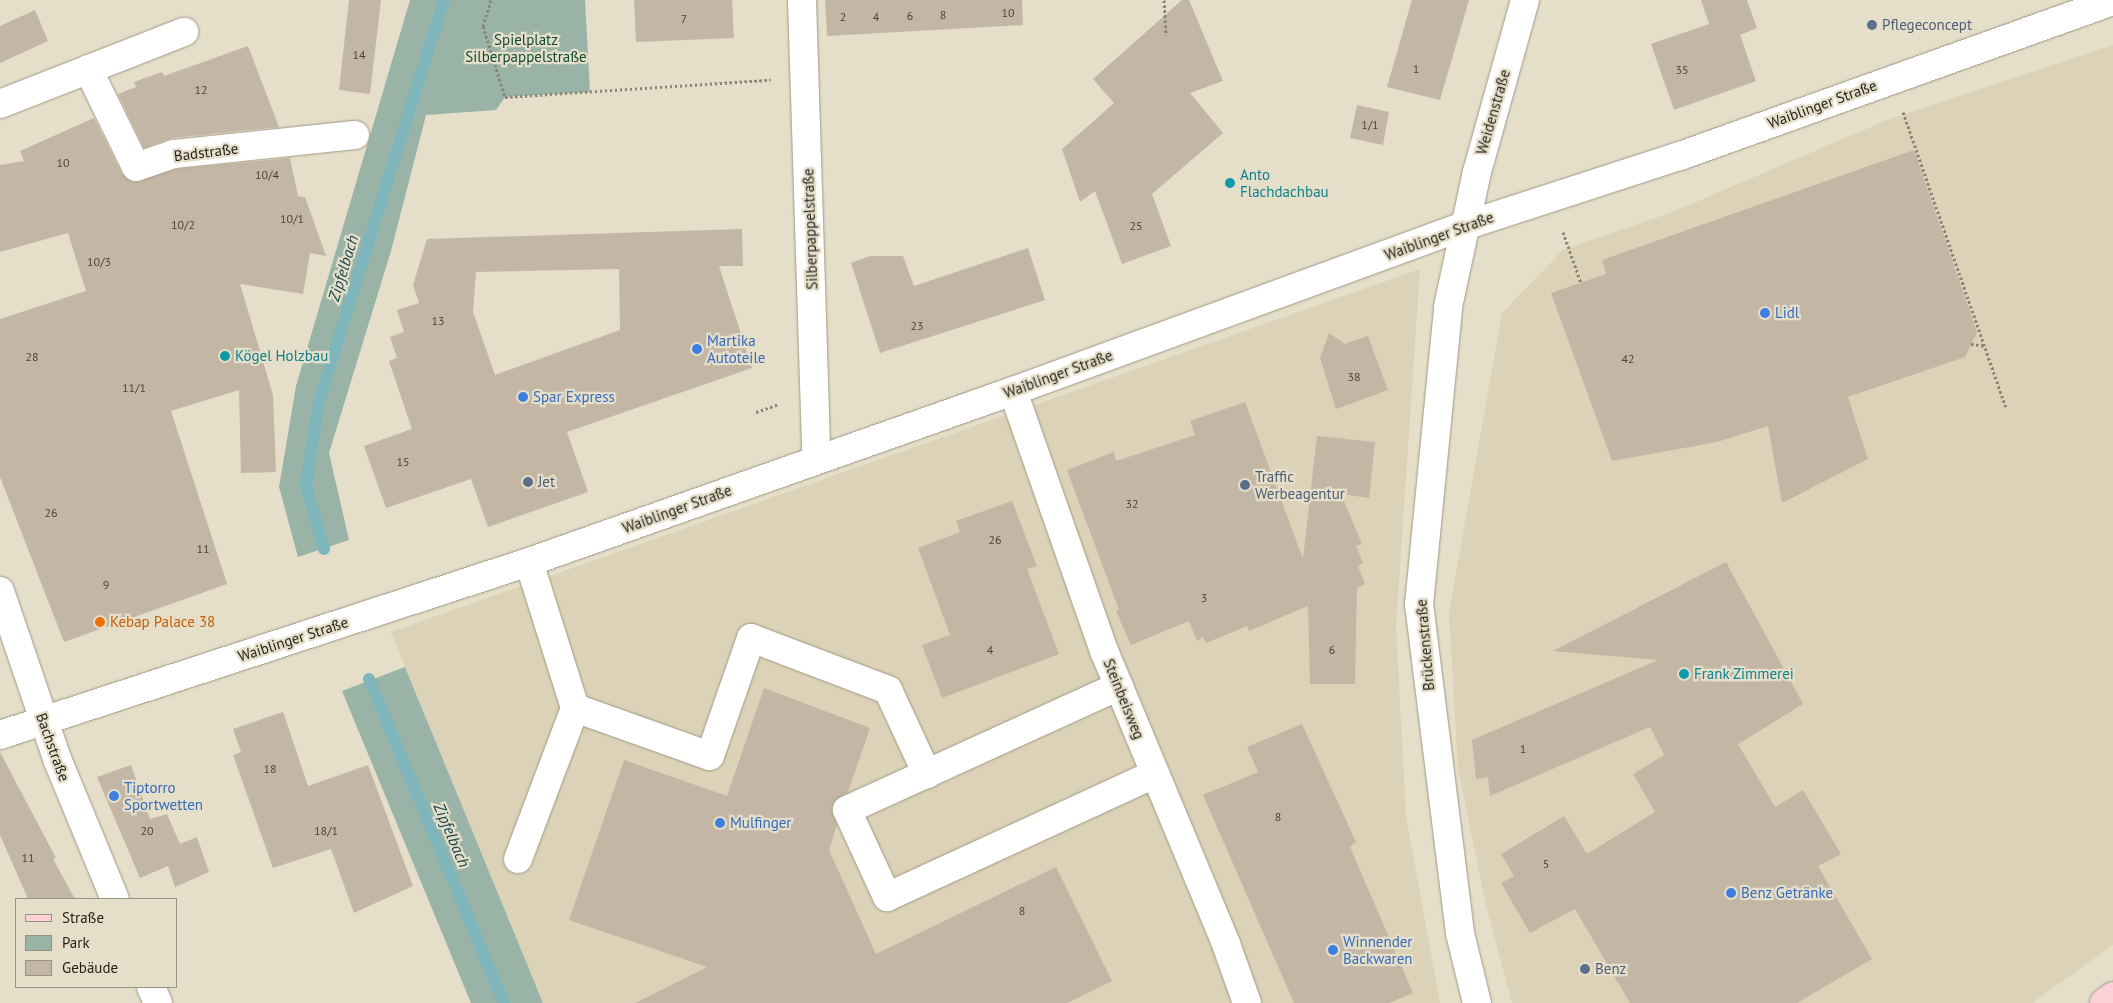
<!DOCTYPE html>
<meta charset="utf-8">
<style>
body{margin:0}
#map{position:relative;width:2113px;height:1003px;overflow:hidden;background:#e5dec9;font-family:"PT Sans",sans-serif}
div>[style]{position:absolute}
.built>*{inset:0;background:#dcd2b7}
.green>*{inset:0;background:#99b4a6}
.stream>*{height:12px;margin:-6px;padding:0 6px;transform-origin:6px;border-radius:6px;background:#7fb6bc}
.building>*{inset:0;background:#c4b6a5}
.path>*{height:3px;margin-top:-1.5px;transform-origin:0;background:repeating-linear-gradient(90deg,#898476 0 2.5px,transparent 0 5px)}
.roads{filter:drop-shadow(0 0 1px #9f9985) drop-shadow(0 0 1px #9f9985)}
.minor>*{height:28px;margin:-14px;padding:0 14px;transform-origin:14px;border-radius:14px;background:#fff}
.major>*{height:28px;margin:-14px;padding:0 14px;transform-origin:14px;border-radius:14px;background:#fbd0d7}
.dots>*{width:14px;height:14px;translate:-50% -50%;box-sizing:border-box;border:2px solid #e5dec9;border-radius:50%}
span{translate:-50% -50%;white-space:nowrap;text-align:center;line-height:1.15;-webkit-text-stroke:4.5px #e5dec9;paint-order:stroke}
.number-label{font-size:12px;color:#4a453a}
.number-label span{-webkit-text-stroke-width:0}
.service-label{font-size:15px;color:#4e5e75}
.left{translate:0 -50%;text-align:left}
.park-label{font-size:15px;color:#0f4832}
.street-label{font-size:15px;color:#211f17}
.culture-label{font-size:15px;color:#0d838f}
.shop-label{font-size:15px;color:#366cbe}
.food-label{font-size:15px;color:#c56008}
.water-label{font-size:16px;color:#16484d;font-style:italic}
.legend{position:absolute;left:15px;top:898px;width:162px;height:90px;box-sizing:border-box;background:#e5dec9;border:1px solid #979282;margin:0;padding:6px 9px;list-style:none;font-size:15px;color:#211f17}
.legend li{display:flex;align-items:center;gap:10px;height:25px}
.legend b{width:25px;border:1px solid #979282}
</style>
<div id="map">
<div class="built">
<i style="clip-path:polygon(2113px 45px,2113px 945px,2032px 1003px,1512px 1003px,1485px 901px,1458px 769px,1449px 613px,1502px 313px,1563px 250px,1675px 211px,1887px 120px)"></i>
<i style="clip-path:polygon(1420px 269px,1396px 626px,1406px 816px,1440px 1003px,543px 1003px,391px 632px)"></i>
</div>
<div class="green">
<i style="clip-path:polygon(410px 0,585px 0,590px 92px,505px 97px,496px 110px,426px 115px,391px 251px,329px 453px,349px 540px,298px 557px,279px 487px,296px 386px)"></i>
<i style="clip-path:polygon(405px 667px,543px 1003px,471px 1003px,342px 691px)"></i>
</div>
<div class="stream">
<i style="left:324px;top:549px;width:66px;rotate:-105.7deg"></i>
<i style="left:306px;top:485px;width:85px;rotate:-81.2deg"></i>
<i style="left:319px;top:401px;width:420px;rotate:-72.7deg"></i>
<i style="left:369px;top:679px;width:351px;rotate:67.4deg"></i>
</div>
<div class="building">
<i style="clip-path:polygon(349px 0,381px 0,370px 94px,339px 90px)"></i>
<i style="clip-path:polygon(634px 0,732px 0,734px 38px,636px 42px)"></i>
<i style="clip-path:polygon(825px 0,1022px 0,1023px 25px,827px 36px)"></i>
<i style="clip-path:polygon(1182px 0,1189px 0,1223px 81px,1190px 93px,1223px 133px,1152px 194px,1171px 246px,1122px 264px,1095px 191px,1080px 202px,1062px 149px,1114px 103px,1093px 79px)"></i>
<i style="clip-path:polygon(1412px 0,1469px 0,1440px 100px,1387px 87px)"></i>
<i style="clip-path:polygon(1701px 0,1747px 0,1757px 28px,1740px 35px,1756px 81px,1674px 110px,1651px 44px,1709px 24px)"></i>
<i style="clip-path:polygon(35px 10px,48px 41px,0 63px,0 26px)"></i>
<i style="clip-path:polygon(248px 46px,279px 127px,172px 138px,144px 148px,118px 94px,136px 87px,134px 82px,162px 72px,164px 76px)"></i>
<i style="clip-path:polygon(1357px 105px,1389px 112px,1383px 145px,1350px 138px)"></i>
<i style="clip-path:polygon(94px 118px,122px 174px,133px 182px,177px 169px,290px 158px,298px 196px,305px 197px,326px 256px,310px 253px,303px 294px,240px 284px,273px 395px,276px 472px,241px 473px,239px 390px,171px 411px,227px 584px,64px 642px,0 477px,0 319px,86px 291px,68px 233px,0 252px,0 165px,24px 161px,20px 151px)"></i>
<i style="clip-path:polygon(1914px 150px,1977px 332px,1965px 357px,1848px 397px,1868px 459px,1782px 503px,1768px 426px,1717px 442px,1612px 461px,1551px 293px,1606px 274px,1602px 260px)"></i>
<i style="clip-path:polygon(evenodd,742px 229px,743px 266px,719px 266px,752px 368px,567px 432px,588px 492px,488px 527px,471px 479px,386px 508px,364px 446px,412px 429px,389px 361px,397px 358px,390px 337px,404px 332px,397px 310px,419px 303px,413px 285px,427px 239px,742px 229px,619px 269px,620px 330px,495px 375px,473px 312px,476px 272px,619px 269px)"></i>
<i style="clip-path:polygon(1028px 248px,1045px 300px,880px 353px,851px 263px,870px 256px,903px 256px,914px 286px)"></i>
<i style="clip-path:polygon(1329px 333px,1345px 344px,1368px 336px,1388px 390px,1336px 409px,1320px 358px)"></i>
<i style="clip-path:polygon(1245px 402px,1303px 559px,1317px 436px,1375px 442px,1369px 498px,1341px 494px,1362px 544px,1356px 546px,1363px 563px,1358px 566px,1365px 584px,1357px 588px,1355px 684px,1310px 684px,1308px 606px,1249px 631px,1247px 626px,1206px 643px,1203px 637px,1197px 641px,1189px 621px,1131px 645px,1116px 611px,1119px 610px,1067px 470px,1114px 452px,1116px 461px,1195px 435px,1190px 421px)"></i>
<i style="clip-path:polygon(1012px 501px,1037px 566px,1027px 569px,1059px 654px,942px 698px,922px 645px,950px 635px,918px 548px,960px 532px,956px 521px)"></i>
<i style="clip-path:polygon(1726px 562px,1803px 704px,1738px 744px,1775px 807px,1803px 790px,1841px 854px,1818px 866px,1872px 959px,1797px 1003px,1630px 1003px,1575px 909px,1530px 933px,1501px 883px,1514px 876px,1501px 854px,1564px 816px,1587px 854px,1655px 812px,1633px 774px,1664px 755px,1650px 727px,1490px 796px,1488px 777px,1476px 779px,1472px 740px,1658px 660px,1553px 651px)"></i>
<i style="clip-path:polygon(764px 688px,870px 728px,848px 792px,835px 801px,832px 808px,837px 825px,829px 850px,876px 954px,1056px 867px,1112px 981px,1067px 1003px,635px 1003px,707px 967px,569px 920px,624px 760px,727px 796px)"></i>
<i style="clip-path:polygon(283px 712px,308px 786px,368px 765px,413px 886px,354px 913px,331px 849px,273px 868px,233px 755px,241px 752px,233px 729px)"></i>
<i style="clip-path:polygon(1302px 724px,1356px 842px,1350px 847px,1413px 993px,1389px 1003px,1294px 1003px,1203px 795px,1258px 772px,1247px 747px)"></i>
<i style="clip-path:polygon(0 752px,56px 858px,53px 859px,75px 899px,28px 899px,0 835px)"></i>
<i style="clip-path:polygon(131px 765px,150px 819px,167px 814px,180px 844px,197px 837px,209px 872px,175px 887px,168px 866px,140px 878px,97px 777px)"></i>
</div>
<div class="path">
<i style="left:491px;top:0;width:27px;rotate:107deg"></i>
<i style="left:483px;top:26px;width:74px;rotate:72.8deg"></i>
<i style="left:505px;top:97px;width:266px;rotate:-3.7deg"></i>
<i style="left:1164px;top:0;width:35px;rotate:87deg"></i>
<i style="left:1903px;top:112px;width:312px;rotate:70.8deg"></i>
<i style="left:1563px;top:232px;width:54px;rotate:70.6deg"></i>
<i style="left:1971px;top:344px;width:15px;rotate:8deg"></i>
<i style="left:756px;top:412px;width:24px;rotate:-19deg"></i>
</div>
<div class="roads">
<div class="minor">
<i style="left:802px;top:0;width:458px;rotate:88.2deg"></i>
<i style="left:88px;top:69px;width:109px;rotate:63.9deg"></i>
<i style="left:136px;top:167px;width:40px;rotate:-18.9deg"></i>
<i style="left:174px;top:154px;width:182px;rotate:-6deg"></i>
<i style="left:0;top:104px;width:198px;rotate:-21.4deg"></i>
<i style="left:1013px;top:391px;width:278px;rotate:70.7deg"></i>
<i style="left:1105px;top:653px;width:315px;rotate:67.4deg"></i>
<i style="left:1226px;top:944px;width:63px;rotate:70.4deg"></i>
<i style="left:529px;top:562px;width:153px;rotate:72.5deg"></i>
<i style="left:0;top:591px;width:180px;rotate:71.2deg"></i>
<i style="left:58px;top:761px;width:149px;rotate:67.6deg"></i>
<i style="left:1119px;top:686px;width:299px;rotate:155.5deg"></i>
<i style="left:847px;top:810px;width:96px;rotate:65.3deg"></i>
<i style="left:887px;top:897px;width:295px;rotate:-24.7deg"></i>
<i style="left:0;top:735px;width:557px;rotate:-18.11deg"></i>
<i style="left:529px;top:562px;width:513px;rotate:-19.46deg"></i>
<i style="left:1013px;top:391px;width:480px;rotate:-20.1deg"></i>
<i style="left:1464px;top:226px;width:227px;rotate:-18deg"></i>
<i style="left:1680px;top:156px;width:460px;rotate:-19.7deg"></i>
<i style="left:518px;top:859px;width:161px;rotate:-69.3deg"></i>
<i style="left:575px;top:708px;width:143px;rotate:19.6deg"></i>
<i style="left:710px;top:756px;width:125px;rotate:-70.8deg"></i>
<i style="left:751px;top:638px;width:147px;rotate:20.8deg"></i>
<i style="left:888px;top:690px;width:93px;rotate:65.1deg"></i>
<i style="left:151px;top:987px;width:17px;rotate:66deg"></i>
<i style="left:1477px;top:1003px;width:72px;rotate:-103.7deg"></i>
<i style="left:1460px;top:933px;width:331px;rotate:-97.1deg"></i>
<i style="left:1419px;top:605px;width:299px;rotate:-84.4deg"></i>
<i style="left:1448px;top:307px;width:138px;rotate:-77.9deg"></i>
<i style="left:1477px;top:172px;width:179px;rotate:-74.4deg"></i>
</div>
<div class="major">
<i style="left:2104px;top:1003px;width:11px;rotate:-38deg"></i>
</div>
</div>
<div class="dots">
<i style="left:1872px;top:25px;background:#5c6f8a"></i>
<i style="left:1230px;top:183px;background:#0f9aa8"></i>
<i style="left:1765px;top:313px;background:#3f7fe0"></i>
<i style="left:697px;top:349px;background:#3f7fe0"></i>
<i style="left:225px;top:356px;background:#0f9aa8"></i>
<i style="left:523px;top:397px;background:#3f7fe0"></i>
<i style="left:528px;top:482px;background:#5c6f8a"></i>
<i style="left:1245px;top:485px;background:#5c6f8a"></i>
<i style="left:100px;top:622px;background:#e8710a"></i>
<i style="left:1684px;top:674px;background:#0f9aa8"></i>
<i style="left:114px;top:796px;background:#3f7fe0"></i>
<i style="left:720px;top:823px;background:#3f7fe0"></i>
<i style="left:1731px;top:893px;background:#3f7fe0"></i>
<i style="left:1333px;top:950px;background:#3f7fe0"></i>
<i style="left:1585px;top:969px;background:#5c6f8a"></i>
</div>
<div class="number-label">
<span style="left:1008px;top:13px">10</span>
<span style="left:943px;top:15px">8</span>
<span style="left:910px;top:16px">6</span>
<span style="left:843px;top:17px">2</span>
<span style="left:876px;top:17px">4</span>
<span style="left:684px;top:19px">7</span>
<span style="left:359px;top:55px">14</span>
<span style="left:1416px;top:69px">1</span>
<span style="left:1682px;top:70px">35</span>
<span style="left:201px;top:90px">12</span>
<span style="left:1370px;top:125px">1/1</span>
<span style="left:63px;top:163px">10</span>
<span style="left:267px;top:175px">10/4</span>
<span style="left:292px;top:219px">10/1</span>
<span style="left:183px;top:225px">10/2</span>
<span style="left:1136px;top:226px">25</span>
<span style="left:99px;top:262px">10/3</span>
<span style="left:438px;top:321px">13</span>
<span style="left:917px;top:326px">23</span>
<span style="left:32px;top:357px">28</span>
<span style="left:1628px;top:359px">42</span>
<span style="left:1354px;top:377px">38</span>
<span style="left:134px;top:388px">11/1</span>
<span style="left:403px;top:462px">15</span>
<span style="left:1132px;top:504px">32</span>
<span style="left:51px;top:513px">26</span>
<span style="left:995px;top:540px">26</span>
<span style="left:203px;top:549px">11</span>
<span style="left:106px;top:585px">9</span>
<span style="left:1204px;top:598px">3</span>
<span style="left:990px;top:650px">4</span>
<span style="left:1332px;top:650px">6</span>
<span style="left:1523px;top:749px">1</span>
<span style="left:270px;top:769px">18</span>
<span style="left:1278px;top:817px">8</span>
<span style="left:147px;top:831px">20</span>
<span style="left:326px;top:831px">18/1</span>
<span style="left:28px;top:858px">11</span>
<span style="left:1546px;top:864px">5</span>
<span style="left:1022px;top:911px">8</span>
</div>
<div class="service-label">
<span class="left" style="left:1882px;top:25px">Pflegeconcept</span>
<span class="left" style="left:1255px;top:485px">Traffic<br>Werbeagentur</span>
<span class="left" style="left:538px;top:482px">Jet</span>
<span class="left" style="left:1595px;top:969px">Benz</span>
</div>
<div class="park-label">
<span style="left:526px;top:48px">Spielplatz<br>Silberpappelstraße</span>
</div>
<div class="street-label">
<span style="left:1822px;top:104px;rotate:-20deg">Waiblinger Straße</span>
<span style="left:1493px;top:112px;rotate:-74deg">Weidenstraße</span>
<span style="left:206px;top:152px;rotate:-7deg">Badstraße</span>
<span style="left:810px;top:229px;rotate:-92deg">Silberpappelstraße</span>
<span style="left:1439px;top:236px;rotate:-20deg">Waiblinger Straße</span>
<span style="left:1058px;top:374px;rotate:-20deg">Waiblinger Straße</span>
<span style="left:677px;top:509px;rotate:-20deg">Waiblinger Straße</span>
<span style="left:293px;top:639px;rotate:-18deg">Waiblinger Straße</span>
<span style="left:1425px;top:645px;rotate:-95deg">Brückenstraße</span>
<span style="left:1124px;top:699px;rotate:68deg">Steinbeisweg</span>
<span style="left:53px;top:747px;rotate:70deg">Bachstraße</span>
</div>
<div class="culture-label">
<span class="left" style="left:1240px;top:183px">Anto<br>Flachdachbau</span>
<span class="left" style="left:235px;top:356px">Kögel Holzbau</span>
<span class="left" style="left:1694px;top:674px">Frank Zimmerei</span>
</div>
<div class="shop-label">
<span class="left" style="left:1775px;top:313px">Lidl</span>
<span class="left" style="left:707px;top:349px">Martika<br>Autoteile</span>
<span class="left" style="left:533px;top:397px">Spar Express</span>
<span class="left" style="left:124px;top:796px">Tiptorro<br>Sportwetten</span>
<span class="left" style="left:730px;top:823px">Mulfinger</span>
<span class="left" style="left:1741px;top:893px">Benz Getränke</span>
<span class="left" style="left:1343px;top:950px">Winnender<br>Backwaren</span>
</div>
<div class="food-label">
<span class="left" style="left:110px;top:622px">Kebap Palace 38</span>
</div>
<div class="water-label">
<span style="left:343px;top:268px;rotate:-73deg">Zipfelbach</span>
<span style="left:452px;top:835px;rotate:67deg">Zipfelbach</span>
</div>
<ul class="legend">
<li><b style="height:6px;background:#fbd0d7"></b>Straße</li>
<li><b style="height:14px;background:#99b4a6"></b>Park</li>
<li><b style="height:14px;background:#c4b6a5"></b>Gebäude</li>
</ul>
</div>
